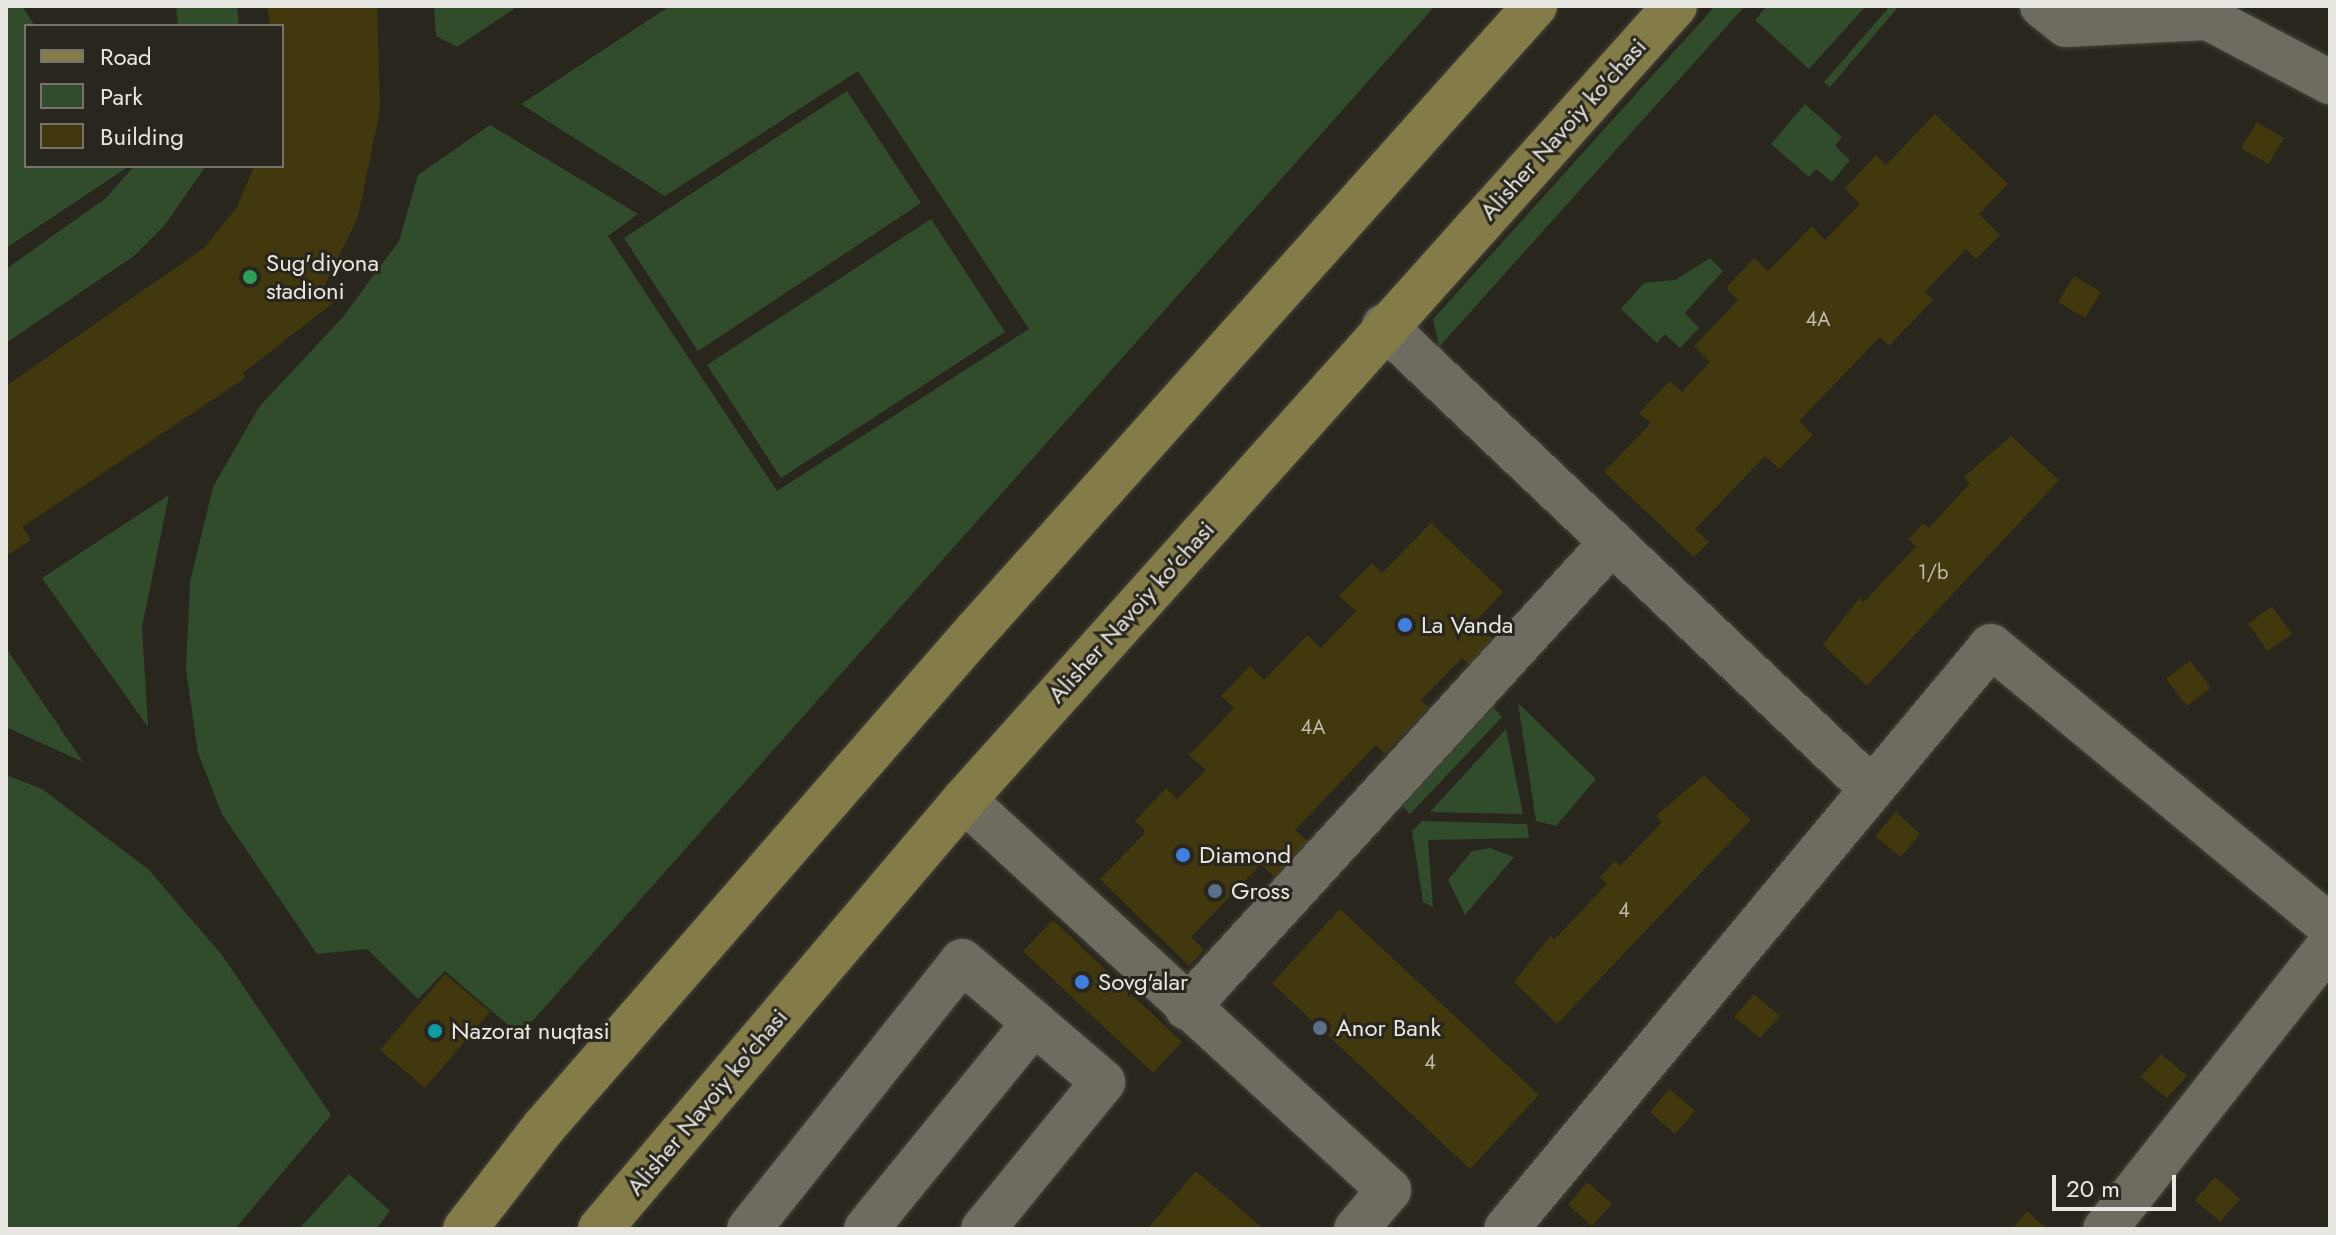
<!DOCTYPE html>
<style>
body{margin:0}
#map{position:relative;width:2336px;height:1235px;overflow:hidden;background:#28261d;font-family:Jost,sans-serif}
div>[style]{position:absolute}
.green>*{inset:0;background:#314c2b}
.building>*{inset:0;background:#42380e}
.roads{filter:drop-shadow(0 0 2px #45433b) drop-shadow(0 0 2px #45433b)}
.minor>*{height:44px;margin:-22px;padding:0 22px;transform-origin:22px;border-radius:22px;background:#6e6b61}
.major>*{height:44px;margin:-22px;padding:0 22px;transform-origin:22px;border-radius:22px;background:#847c48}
.dots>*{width:22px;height:22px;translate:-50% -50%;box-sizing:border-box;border:4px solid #28261d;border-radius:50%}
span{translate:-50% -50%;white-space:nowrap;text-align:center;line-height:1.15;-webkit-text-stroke:6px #28261d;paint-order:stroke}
.number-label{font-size:20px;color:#bfbbac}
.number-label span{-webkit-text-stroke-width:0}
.street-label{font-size:24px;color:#e9e7e1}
.poi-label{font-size:24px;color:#e9e7e1}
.left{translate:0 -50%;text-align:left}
.frame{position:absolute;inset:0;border:8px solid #e9e7e1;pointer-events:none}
.legend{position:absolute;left:24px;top:24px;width:260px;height:144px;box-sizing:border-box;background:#28261d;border:2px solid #75736b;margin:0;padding:10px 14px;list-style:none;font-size:24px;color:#e9e7e1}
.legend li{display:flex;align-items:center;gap:16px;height:40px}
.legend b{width:40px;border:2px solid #75736b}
.scale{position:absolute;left:2052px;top:1175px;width:124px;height:36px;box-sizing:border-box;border:4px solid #e9e7e1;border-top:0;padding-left:10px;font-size:24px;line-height:28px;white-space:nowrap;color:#e9e7e1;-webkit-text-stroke:6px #28261d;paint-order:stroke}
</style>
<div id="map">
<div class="green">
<i style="clip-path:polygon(6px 6px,22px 6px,35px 26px,26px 26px,26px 166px,128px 167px,6px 248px)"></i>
<i style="clip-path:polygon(176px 6px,237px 6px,239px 26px,178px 26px)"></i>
<i style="clip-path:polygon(434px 6px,518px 6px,457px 47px,436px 36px)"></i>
<i style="clip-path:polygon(670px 6px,1435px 6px,520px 1035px,445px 971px,418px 999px,367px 949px,317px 954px,222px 814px,198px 753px,186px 669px,190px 582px,213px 487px,259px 407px,342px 318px,399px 241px,418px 175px,490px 125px,638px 214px,608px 236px,777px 491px,1029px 329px,858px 71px,665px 196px,521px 104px)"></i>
<i style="clip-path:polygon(1715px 6px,1745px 6px,1439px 347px,1433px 319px)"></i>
<i style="clip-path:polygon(1767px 6px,1866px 6px,1809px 69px,1755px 20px)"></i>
<i style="clip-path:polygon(1890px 6px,1899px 6px,1830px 87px,1824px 82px)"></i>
<i style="clip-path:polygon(847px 91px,921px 203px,698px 351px,624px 238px)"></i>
<i style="clip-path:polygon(1805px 104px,1842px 137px,1835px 146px,1850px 160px,1832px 182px,1816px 169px,1809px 177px,1771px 144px)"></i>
<i style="clip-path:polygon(134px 166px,206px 166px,164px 226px,134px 256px,6px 343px,6px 269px,106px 198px)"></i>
<i style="clip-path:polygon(931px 219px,1005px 332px,781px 478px,707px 365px)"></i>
<i style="clip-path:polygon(1710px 258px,1723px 271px,1685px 313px,1699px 328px,1680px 348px,1665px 334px,1657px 343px,1621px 309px,1644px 283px,1675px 280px)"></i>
<i style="clip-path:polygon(169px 495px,142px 627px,148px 727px,42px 578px)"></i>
<i style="clip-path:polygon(6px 648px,83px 762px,6px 727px)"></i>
<i style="clip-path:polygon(1484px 697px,1502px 717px,1410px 814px,1396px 799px)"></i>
<i style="clip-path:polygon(1518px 703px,1596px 779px,1556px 826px,1536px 821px)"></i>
<i style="clip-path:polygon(1506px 729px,1523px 814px,1430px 812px)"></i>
<i style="clip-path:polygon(6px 775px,42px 789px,148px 869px,222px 955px,331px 1115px,235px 1229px,6px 1229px)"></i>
<i style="clip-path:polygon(1422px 821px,1527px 824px,1529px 838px,1428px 840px,1433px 907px,1423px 902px,1412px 831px)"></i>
<i style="clip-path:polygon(1490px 848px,1514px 857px,1465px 915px,1448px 880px,1472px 851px)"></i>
<i style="clip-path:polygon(349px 1174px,390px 1211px,376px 1229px,299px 1229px)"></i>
</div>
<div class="building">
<i style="clip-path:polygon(267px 6px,377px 6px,380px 110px,358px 217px,323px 289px,333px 303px,243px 373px,245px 378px,22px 527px,31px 540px,6px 556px,6px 386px,204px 248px,237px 207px,254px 166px,282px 166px,282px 26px,270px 26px)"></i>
<i style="clip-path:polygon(1935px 114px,2008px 184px,1979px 214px,2000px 235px,1976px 259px,1966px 249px,1925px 292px,1933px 300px,1889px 346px,1880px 337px,1799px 421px,1813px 435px,1779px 469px,1765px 456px,1695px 529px,1709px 542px,1694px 557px,1604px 472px,1651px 423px,1639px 413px,1670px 381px,1682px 392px,1710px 362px,1694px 346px,1738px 300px,1726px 288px,1754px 258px,1768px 271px,1812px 226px,1825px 240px,1860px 204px,1845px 188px,1876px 155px,1886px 165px)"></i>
<i style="clip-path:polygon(2257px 122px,2284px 138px,2268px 164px,2241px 148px)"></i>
<i style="clip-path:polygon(2074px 276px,2101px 292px,2085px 318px,2058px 302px)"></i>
<i style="clip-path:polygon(2011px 436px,2059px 480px,1867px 686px,1823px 645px,1860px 597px,1863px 603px,1916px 546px,1909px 539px,1923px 523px,1929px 528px,1970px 483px,1964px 477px)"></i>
<i style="clip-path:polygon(1431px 523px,1503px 592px,1475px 622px,1495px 642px,1472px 667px,1462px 658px,1421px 700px,1429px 708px,1385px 754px,1376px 745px,1295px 830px,1309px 842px,1275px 878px,1261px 864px,1191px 937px,1204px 950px,1189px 966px,1100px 879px,1146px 832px,1135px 821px,1166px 788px,1177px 799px,1206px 770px,1189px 755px,1234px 708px,1221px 696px,1250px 666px,1264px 680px,1307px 635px,1321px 648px,1356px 611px,1339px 596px,1372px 563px,1382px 573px)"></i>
<i style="clip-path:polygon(2272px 606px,2292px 634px,2268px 651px,2248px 624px)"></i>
<i style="clip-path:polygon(2190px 661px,2211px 688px,2187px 706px,2166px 679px)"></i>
<i style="clip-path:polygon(1704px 775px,1751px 820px,1557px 1024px,1514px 982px,1551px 935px,1554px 940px,1607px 884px,1600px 877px,1615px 861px,1620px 866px,1662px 822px,1656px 816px)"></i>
<i style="clip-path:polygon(1896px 812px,1920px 834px,1901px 857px,1875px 836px)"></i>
<i style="clip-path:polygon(1340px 909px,1539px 1095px,1470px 1169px,1272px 983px)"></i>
<i style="clip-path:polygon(1053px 920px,1182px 1042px,1153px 1073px,1023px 951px)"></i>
<i style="clip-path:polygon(445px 974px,490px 1012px,425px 1088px,380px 1050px)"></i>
<i style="clip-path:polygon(1754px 994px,1780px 1016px,1760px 1038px,1734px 1017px)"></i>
<i style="clip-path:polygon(2161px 1054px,2187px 1076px,2167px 1098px,2141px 1077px)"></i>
<i style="clip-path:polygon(1669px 1089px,1695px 1111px,1675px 1134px,1650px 1112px)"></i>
<i style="clip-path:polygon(1196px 1171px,1264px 1229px,1147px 1229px)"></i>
<i style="clip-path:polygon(2215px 1177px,2240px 1199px,2220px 1222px,2195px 1200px)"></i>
<i style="clip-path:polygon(1587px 1182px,1612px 1204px,1592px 1226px,1568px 1205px)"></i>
<i style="clip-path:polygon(2027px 1211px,2047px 1229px,2012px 1229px)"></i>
</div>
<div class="roads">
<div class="minor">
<i style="left:2042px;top:6px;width:31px;rotate:38deg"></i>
<i style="left:2066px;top:25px;width:142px;rotate:-2.8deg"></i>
<i style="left:2208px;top:18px;width:138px;rotate:27.7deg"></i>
<i style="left:1384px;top:326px;width:671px;rotate:43.49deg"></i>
<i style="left:964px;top:800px;width:577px;rotate:42.54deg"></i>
<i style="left:1389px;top:1190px;width:51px;rotate:130.2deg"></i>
<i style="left:1187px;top:1008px;width:631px;rotate:-47.63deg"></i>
<i style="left:749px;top:1229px;width:342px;rotate:-51.5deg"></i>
<i style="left:962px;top:961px;width:186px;rotate:40.6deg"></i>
<i style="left:1103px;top:1082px;width:190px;rotate:129.2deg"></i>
<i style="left:866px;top:1229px;width:266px;rotate:-50.8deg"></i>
<i style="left:1506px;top:1229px;width:758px;rotate:-50.24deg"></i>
<i style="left:1991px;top:646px;width:440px;rotate:39.6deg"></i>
<i style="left:2105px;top:1229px;width:363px;rotate:-51.7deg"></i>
</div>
<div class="major">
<i style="left:465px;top:1229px;width:128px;rotate:-52.3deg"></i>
<i style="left:543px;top:1128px;width:658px;rotate:-48.95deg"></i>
<i style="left:975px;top:632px;width:840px;rotate:-48.19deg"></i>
<i style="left:600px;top:1229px;width:563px;rotate:-49.69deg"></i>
<i style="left:964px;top:800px;width:1066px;rotate:-48.16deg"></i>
</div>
</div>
<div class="dots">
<i style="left:250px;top:277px;background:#2e9e5b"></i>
<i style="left:1405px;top:625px;background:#3f7fe0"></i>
<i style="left:1183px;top:855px;background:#3f7fe0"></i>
<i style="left:1215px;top:891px;background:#5c6f8a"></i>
<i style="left:1082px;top:982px;background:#3f7fe0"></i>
<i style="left:1320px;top:1028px;background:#5c6f8a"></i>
<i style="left:435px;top:1031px;background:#0f9aa8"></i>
</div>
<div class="number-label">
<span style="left:1818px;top:319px">4A</span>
<span style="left:1933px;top:572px">1/b</span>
<span style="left:1313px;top:727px">4A</span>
<span style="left:1624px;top:910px">4</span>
<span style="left:1430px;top:1062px">4</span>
</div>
<div class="street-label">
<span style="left:1563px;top:129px;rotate:-48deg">Alisher Navoiy ko'chasi</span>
<span style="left:1131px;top:612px;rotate:-48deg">Alisher Navoiy ko'chasi</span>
<span style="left:707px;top:1102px;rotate:-50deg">Alisher Navoiy ko'chasi</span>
</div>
<div class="poi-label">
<span class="left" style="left:266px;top:277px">Sug'diyona<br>stadioni</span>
<span class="left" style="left:1421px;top:625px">La Vanda</span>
<span class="left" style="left:1199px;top:855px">Diamond</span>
<span class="left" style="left:1231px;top:891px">Gross</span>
<span class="left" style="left:1098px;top:982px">Sovg'alar</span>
<span class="left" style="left:1336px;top:1028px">Anor Bank</span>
<span class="left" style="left:451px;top:1031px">Nazorat nuqtasi</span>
</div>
<div class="frame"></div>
<ul class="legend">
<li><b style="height:10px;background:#847c48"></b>Road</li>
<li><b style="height:22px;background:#314c2b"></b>Park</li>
<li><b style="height:22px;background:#42380e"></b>Building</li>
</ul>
<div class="scale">20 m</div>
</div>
